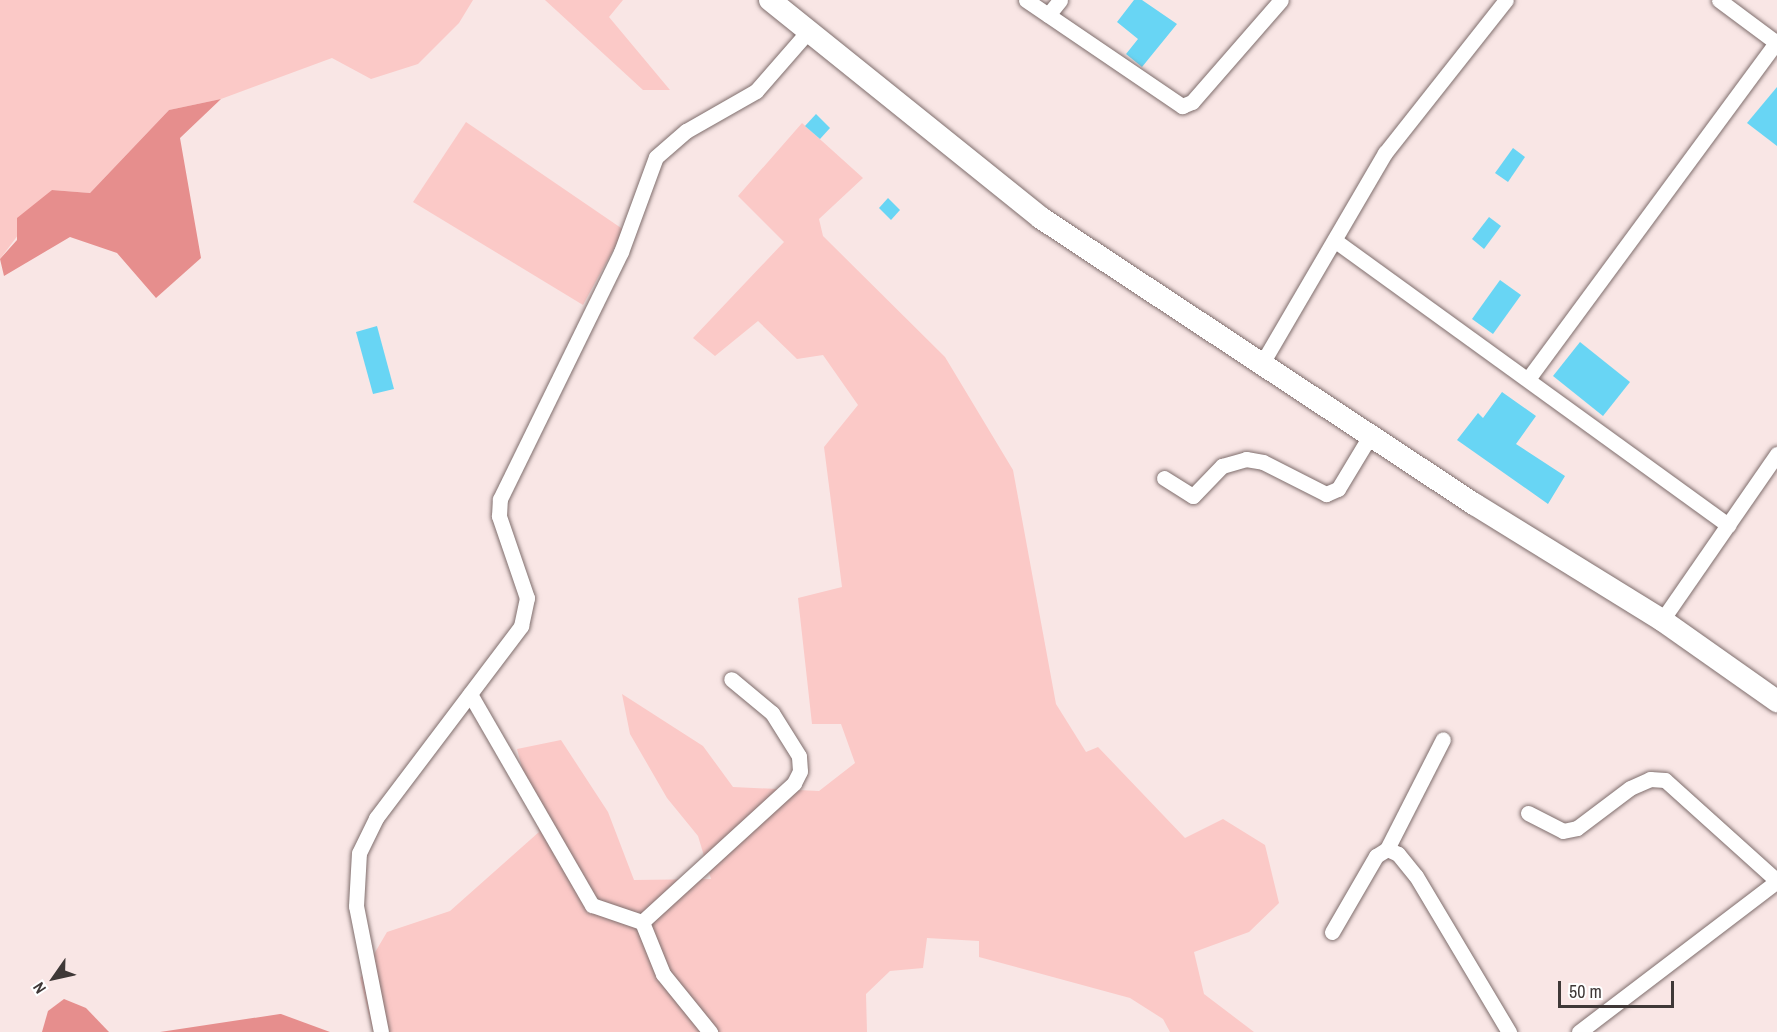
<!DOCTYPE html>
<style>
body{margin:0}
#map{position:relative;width:1777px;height:1032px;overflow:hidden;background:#f9e6e5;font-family:"Archivo Narrow",sans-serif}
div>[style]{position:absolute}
.green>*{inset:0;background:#fbc9c7}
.forest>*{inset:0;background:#e68e8d}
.building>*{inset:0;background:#68d5f4}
.roads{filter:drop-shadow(0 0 2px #7f6e6d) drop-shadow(0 0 2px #7f6e6d)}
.street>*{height:15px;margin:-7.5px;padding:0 7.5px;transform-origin:7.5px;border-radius:7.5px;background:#fff}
.secondary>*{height:22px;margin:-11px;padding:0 11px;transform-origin:11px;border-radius:11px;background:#fff}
span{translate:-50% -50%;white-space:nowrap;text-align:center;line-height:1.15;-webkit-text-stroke:4.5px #fff;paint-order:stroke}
.north{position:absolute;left:24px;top:948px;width:60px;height:60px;-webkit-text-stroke:4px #fff;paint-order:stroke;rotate:236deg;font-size:16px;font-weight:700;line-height:24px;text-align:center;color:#3f3837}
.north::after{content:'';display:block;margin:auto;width:21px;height:27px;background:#3f3837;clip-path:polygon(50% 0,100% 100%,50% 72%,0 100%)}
.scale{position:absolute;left:1558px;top:981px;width:116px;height:27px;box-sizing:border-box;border:3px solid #3f3837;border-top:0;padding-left:8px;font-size:18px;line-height:21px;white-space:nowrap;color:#3f3837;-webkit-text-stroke:4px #fff;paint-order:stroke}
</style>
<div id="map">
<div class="green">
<i style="clip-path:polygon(0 0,473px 0,459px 23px,418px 64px,371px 79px,332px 58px,221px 99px,169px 110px,90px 193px,52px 190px,0 259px)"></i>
<i style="clip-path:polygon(545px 0,623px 0,609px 17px,670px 90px,643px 90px)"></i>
<i style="clip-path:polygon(466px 122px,624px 230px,583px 305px,413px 202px)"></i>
<i style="clip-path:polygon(802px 123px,863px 178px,819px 219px,823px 236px,945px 357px,1013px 470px,1056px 704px,1086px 752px,1098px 747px,1185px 838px,1223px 819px,1265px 845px,1279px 903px,1249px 932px,1194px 952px,1204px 994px,1254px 1032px,1170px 1032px,1163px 1019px,1130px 998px,979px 957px,979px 941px,927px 938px,923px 968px,890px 971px,866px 994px,867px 1032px,373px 1032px,360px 978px,387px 932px,450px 911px,539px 832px,517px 749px,561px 740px,608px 812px,634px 880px,711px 879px,698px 836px,667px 798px,630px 734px,622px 694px,703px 746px,733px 787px,819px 791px,855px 763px,841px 724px,812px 724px,798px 598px,842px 587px,824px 447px,858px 405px,823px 355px,797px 359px,758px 321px,715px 356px,693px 338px,784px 242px,738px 196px)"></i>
</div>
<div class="forest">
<i style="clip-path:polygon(221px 99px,180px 138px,201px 258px,156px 298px,117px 253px,70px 237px,4px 276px,0 259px,17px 240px,17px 218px,52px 190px,90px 193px,169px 110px)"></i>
<i style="clip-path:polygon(64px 999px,86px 1008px,109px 1032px,42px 1032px,48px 1011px)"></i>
<i style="clip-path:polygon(281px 1014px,330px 1032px,160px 1032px,280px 1014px)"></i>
</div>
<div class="building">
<i style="clip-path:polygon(1134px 0,1142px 0,1177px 24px,1142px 67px,1126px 54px,1138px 39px,1117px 22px)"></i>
<i style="clip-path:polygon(1777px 87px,1777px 146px,1747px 123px)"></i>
<i style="clip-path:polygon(816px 114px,830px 128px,820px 139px,805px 126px)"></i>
<i style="clip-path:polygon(1513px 148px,1525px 157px,1508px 182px,1495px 173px)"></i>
<i style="clip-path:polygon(888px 198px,900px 210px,891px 220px,879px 208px)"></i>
<i style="clip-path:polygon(1489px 217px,1501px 226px,1484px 249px,1472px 239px)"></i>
<i style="clip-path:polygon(1500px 280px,1521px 295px,1493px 334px,1472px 319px)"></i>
<i style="clip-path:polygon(377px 326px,394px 389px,373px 394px,356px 332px)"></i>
<i style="clip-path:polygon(1580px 342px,1630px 382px,1603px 416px,1553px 376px)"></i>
<i style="clip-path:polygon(1502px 392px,1536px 416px,1516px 444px,1565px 476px,1548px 504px,1457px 440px,1478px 413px,1483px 418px)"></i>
</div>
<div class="roads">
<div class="street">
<i style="left:1026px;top:0;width:189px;rotate:34.2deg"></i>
<i style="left:1182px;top:106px;width:11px;rotate:-22deg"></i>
<i style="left:1192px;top:102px;width:135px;rotate:-48.9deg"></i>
<i style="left:1719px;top:0;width:72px;rotate:36.6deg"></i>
<i style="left:1048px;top:15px;width:19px;rotate:-51deg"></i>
<i style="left:1337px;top:242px;width:483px;rotate:35.9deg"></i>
<i style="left:1261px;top:365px;width:246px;rotate:-59.7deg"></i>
<i style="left:1385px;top:153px;width:195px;rotate:-51.7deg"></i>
<i style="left:1528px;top:379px;width:420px;rotate:-53.6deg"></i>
<i style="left:1164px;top:478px;width:34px;rotate:32deg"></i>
<i style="left:1193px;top:496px;width:42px;rotate:-46deg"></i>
<i style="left:1222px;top:466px;width:25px;rotate:-16deg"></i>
<i style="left:1246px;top:459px;width:17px;rotate:10deg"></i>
<i style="left:1263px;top:462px;width:71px;rotate:26.9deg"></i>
<i style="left:1326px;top:494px;width:13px;rotate:-23deg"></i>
<i style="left:1338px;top:489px;width:62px;rotate:-58.9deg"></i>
<i style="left:1662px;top:620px;width:202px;rotate:-55.3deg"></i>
<i style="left:470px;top:694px;width:244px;rotate:60deg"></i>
<i style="left:592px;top:905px;width:53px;rotate:18.8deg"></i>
<i style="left:642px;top:922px;width:56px;rotate:68deg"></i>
<i style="left:663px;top:974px;width:75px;rotate:51deg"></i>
<i style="left:1528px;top:813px;width:39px;rotate:27deg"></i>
<i style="left:1563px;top:831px;width:14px;rotate:-12deg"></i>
<i style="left:1577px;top:828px;width:66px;rotate:-37deg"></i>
<i style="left:1630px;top:788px;width:22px;rotate:-24deg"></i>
<i style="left:1650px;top:779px;width:15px;rotate:4deg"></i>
<i style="left:1665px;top:780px;width:151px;rotate:42deg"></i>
<i style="left:1387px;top:849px;width:12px;rotate:24deg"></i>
<i style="left:1398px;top:854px;width:28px;rotate:51deg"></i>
<i style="left:1416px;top:876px;width:182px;rotate:59.2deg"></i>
<i style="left:642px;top:922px;width:206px;rotate:-42.4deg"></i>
<i style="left:794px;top:783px;width:13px;rotate:-63deg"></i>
<i style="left:800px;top:771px;width:15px;rotate:-94deg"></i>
<i style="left:799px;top:756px;width:51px;rotate:-122.1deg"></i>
<i style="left:772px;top:713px;width:53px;rotate:-140.3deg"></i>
<i style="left:1332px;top:932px;width:88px;rotate:-59.9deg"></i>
<i style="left:1376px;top:856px;width:13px;rotate:-32deg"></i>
<i style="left:1387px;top:849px;width:123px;rotate:-63deg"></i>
<i style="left:381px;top:1032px;width:128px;rotate:-101.2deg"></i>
<i style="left:356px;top:906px;width:53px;rotate:-86.8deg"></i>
<i style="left:359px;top:853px;width:39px;rotate:-64deg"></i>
<i style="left:376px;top:818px;width:241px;rotate:-52.9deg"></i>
<i style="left:521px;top:626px;width:29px;rotate:-78deg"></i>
<i style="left:527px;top:598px;width:87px;rotate:-108.9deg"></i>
<i style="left:499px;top:516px;width:17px;rotate:-87deg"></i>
<i style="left:500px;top:499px;width:275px;rotate:-63.9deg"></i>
<i style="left:621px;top:252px;width:101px;rotate:-69.8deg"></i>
<i style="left:656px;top:157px;width:40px;rotate:-41deg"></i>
<i style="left:686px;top:131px;width:81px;rotate:-29.7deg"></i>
<i style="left:756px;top:91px;width:82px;rotate:-48.9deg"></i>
<i style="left:1579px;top:1032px;width:249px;rotate:-37.3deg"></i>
</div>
<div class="secondary">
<i style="left:770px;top:0;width:348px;rotate:38.8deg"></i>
<i style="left:1041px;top:218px;width:519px;rotate:33.45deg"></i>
<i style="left:1474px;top:504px;width:221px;rotate:31.7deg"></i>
<i style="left:1662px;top:620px;width:141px;rotate:35.2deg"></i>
</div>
</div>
<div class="north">N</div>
<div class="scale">50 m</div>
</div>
